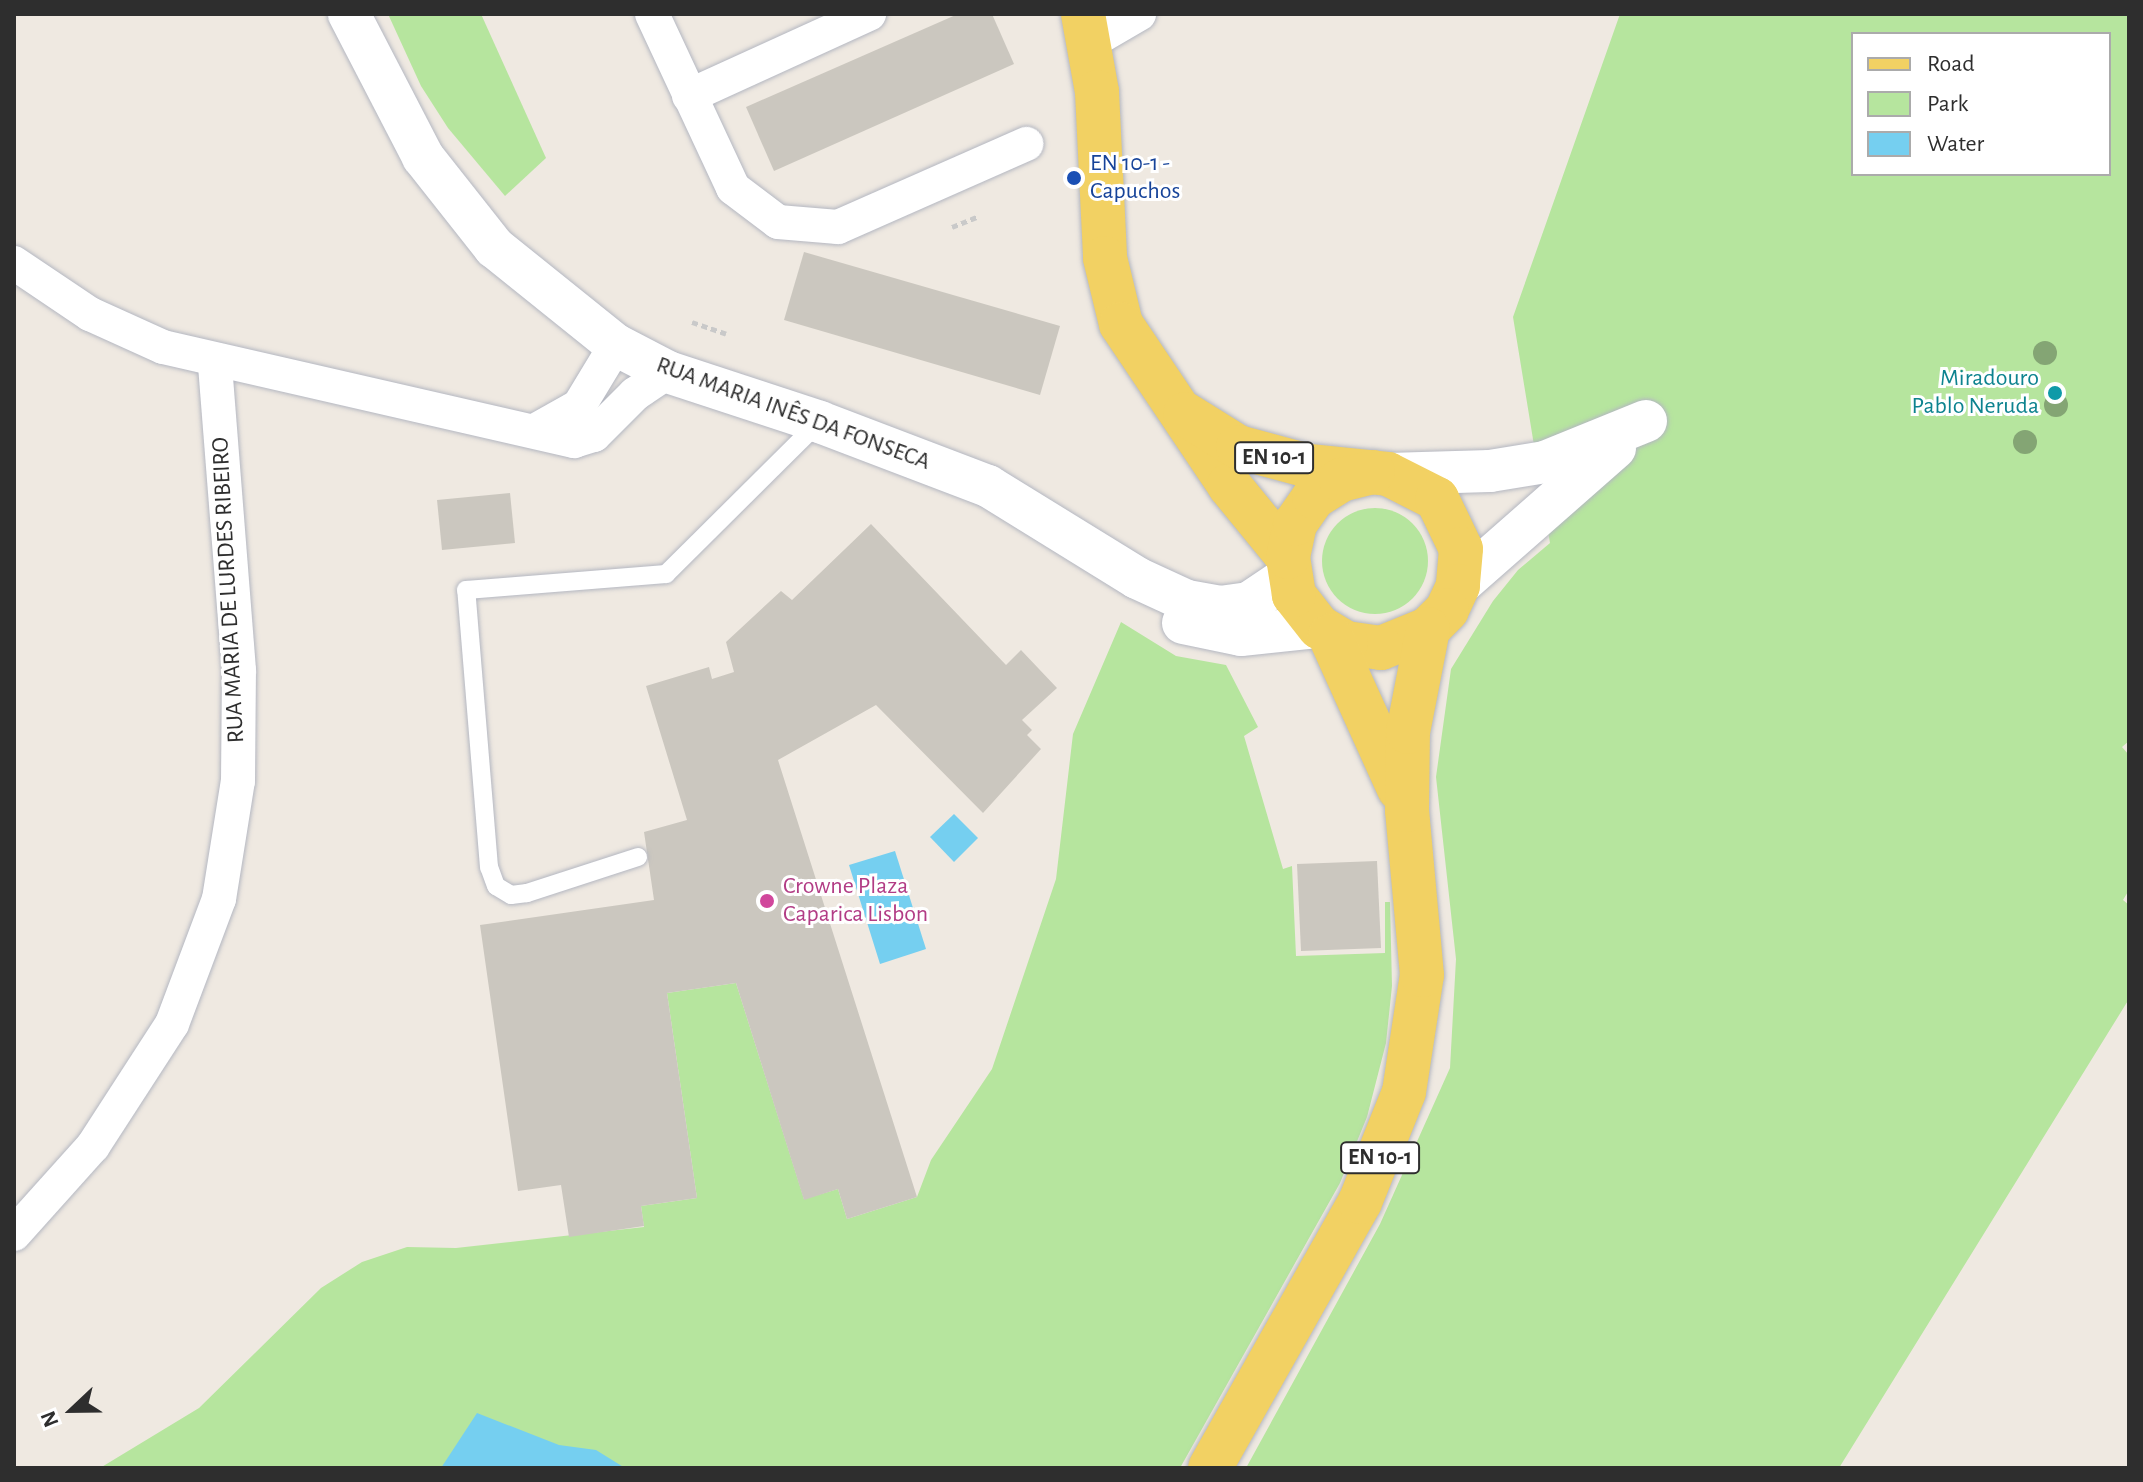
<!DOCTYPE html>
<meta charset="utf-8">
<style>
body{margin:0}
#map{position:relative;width:2143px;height:1482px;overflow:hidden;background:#efe9e1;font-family:"Alegreya Sans",sans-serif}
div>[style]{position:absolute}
.green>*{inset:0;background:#b6e59e}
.round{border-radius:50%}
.water>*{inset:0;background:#75cff0}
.building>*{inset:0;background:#cbc7bf}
.path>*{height:5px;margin-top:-2.5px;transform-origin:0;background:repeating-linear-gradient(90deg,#c9c9c9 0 6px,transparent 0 10px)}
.roads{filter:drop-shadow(0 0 2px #b4b7c1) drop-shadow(0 0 2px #b4b7c1)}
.service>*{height:18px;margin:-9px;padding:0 9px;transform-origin:9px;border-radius:9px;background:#fff}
.minor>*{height:34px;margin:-17px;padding:0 17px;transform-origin:17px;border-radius:17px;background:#fff}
.tertiary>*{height:42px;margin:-21px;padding:0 21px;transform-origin:21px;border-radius:21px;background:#fff}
.primary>*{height:44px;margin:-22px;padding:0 22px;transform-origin:22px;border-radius:22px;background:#f2d163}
.trees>*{width:24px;height:24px;margin:-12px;border-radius:50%;background:#84a574}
.dots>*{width:22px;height:22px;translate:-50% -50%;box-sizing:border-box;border:4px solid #fff;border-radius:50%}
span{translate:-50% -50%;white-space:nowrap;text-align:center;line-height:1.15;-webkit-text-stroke:6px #fff;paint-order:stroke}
.shield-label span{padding:2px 6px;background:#fff;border:2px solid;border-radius:6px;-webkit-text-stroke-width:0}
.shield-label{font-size:22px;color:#2e2e2e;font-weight:700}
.transit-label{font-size:24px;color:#164399}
.left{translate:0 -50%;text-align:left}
.culture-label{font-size:24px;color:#0d838f}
.right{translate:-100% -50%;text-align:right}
.street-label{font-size:24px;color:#2e2e2e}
.hotel-label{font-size:24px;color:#b23c85}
.frame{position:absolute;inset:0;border:16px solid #2e2e2e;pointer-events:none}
.legend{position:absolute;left:1851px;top:32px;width:260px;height:144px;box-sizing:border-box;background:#fff;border:2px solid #ababab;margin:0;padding:10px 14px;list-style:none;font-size:24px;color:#2e2e2e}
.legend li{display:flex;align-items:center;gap:16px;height:40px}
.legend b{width:40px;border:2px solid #ababab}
.north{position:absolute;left:32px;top:1370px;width:80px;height:80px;-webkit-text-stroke:6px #fff;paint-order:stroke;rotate:248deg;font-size:22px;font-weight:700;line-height:32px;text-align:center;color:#2e2e2e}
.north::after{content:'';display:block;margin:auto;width:28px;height:36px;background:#2e2e2e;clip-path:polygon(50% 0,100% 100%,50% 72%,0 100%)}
</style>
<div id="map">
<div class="green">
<i style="clip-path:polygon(388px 14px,481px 14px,546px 158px,505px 196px,448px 128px,421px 86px)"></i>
<i style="clip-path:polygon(evenodd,1620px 14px,2129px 14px,2129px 741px,2122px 747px,2129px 755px,2129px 890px,2123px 900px,2129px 905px,2129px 999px,1839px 1468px,1246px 1468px,1380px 1224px,1450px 1068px,1456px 959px,1436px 777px,1451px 669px,1493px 601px,1518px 570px,1550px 543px,1513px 317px,1620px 14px,1853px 34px,2109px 34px,2109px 174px,1853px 174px,1853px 34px)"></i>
<i class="round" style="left:1322px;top:508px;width:106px;height:106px"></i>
<i style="clip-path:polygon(1121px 622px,1176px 656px,1226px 665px,1258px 727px,1244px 736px,1283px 869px,1292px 866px,1296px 956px,1385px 953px,1385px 902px,1390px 902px,1392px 986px,1386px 1043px,1367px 1117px,1340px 1183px,1180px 1468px,100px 1468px,199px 1408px,321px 1288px,362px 1262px,407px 1247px,456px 1248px,644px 1227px,641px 1206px,697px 1198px,667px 993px,736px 983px,804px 1199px,838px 1189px,847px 1219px,917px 1197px,931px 1160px,992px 1069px,1056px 879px,1073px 734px)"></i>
</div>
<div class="water">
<i style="clip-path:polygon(954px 814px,978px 838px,954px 862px,930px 837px)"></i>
<i style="clip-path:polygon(895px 851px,926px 949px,880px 964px,849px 865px)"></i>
<i style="clip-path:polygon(477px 1413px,559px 1445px,596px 1450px,625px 1468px,441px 1468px)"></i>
</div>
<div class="building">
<i style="clip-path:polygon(958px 14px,992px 14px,1014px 64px,774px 171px,746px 107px)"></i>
<i style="clip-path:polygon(804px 252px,1060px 326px,1040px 395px,784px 320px)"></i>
<i style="clip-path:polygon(510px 493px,515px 543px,442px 550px,437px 500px)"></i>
<i style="clip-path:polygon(871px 524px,1006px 665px,1021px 650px,1057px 688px,1022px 720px,1032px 730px,1027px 735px,1041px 749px,983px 813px,876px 705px,778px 760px,917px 1197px,847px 1219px,838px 1189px,804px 1200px,736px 983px,667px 993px,697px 1198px,641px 1206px,644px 1226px,569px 1237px,561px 1185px,518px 1191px,480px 925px,654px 900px,644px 832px,687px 820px,646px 686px,709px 667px,712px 679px,734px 672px,726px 642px,781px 591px,792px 600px)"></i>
<i style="clip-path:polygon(1377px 861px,1381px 948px,1301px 951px,1297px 864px)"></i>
</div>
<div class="path">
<i style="left:952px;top:227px;width:27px;rotate:-22deg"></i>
<i style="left:692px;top:322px;width:36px;rotate:19deg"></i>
</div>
<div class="roads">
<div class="service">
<i style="left:638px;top:857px;width:117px;rotate:162deg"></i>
<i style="left:527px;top:893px;width:16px;rotate:173deg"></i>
<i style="left:511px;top:895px;width:17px;rotate:-149deg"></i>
<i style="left:496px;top:886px;width:20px;rotate:-110deg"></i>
<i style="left:489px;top:867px;width:278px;rotate:-94.7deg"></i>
<i style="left:466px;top:590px;width:201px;rotate:-4.6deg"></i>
<i style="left:666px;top:574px;width:214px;rotate:-44.8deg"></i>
</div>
<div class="minor">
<i style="left:652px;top:14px;width:192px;rotate:65deg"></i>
<i style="left:733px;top:188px;width:56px;rotate:37.1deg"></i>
<i style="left:778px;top:222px;width:60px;rotate:4.8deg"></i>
<i style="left:838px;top:227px;width:206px;rotate:-23.8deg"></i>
<i style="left:1089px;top:43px;width:58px;rotate:-30.1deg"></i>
<i style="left:689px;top:96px;width:198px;rotate:-24.5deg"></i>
<i style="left:14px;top:263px;width:92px;rotate:33.9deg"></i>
<i style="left:90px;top:314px;width:80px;rotate:24.3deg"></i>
<i style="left:163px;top:347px;width:422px;rotate:12.9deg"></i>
<i style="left:574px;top:441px;width:21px;rotate:-17deg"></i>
<i style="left:594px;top:435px;width:58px;rotate:-45deg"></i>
<i style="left:635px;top:394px;width:40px;rotate:-34deg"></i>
<i style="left:538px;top:429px;width:47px;rotate:-29.3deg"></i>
<i style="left:579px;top:406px;width:71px;rotate:-58.8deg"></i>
<i style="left:14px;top:1234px;width:118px;rotate:-48.1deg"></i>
<i style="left:93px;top:1146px;width:145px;rotate:-57.1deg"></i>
<i style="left:172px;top:1024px;width:134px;rotate:-69.4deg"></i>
<i style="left:219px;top:899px;width:120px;rotate:-80.9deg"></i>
<i style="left:238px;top:781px;width:111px;rotate:-89.5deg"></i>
<i style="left:239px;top:670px;width:309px;rotate:-94.5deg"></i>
</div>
<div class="tertiary">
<i style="left:349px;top:14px;width:161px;rotate:62.6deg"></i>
<i style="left:423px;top:157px;width:115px;rotate:51.7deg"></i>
<i style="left:494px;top:247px;width:156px;rotate:38.8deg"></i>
<i style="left:616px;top:345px;width:59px;rotate:27.4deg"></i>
<i style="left:668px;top:372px;width:160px;rotate:18.2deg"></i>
<i style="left:820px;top:422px;width:180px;rotate:20.9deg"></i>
<i style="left:988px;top:486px;width:175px;rotate:31.7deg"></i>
<i style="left:1137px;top:578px;width:55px;rotate:24.7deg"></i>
<i style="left:1187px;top:601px;width:34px;rotate:10deg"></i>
<i style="left:1220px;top:607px;width:29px;rotate:-8deg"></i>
<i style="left:1249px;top:603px;width:48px;rotate:-34deg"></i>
<i style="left:1388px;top:474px;width:102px;rotate:-1.7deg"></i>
<i style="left:1490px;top:471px;width:56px;rotate:-9.3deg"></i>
<i style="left:1545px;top:462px;width:109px;rotate:-22.1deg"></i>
<i style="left:1458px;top:586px;width:209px;rotate:-41.3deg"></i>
<i style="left:1183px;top:623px;width:59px;rotate:11.7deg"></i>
<i style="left:1241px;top:635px;width:78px;rotate:-5.9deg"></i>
</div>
<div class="primary">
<i style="left:1083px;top:14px;width:79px;rotate:79.8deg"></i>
<i style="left:1097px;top:92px;width:166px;rotate:87.2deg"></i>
<i style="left:1105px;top:258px;width:68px;rotate:76.4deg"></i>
<i style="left:1121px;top:324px;width:194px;rotate:56.1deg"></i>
<i style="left:1229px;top:485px;width:93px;rotate:50.7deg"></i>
<i style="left:1185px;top:414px;width:62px;rotate:31.9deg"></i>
<i style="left:1238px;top:447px;width:73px;rotate:15deg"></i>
<i style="left:1309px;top:466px;width:79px;rotate:5.8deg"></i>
<i style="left:1388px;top:474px;width:55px;rotate:27deg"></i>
<i style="left:1437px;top:499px;width:55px;rotate:64.4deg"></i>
<i style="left:1461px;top:549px;width:37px;rotate:95deg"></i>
<i style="left:1458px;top:586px;width:26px;rotate:115deg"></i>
<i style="left:1447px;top:610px;width:27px;rotate:135deg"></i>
<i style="left:1428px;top:629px;width:51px;rotate:158deg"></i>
<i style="left:1381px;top:648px;width:35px;rotate:-172deg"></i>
<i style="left:1346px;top:643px;width:31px;rotate:-149deg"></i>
<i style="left:1319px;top:627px;width:41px;rotate:-128deg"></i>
<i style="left:1294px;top:595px;width:38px;rotate:-99deg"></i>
<i style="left:1288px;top:557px;width:34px;rotate:-78deg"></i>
<i style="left:1295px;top:524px;width:33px;rotate:-55deg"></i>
<i style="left:1314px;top:497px;width:32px;rotate:-32deg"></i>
<i style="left:1341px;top:480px;width:33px;rotate:-14deg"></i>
<i style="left:1330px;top:636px;width:168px;rotate:65.7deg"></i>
<i style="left:1210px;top:1468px;width:305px;rotate:-60.6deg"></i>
<i style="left:1360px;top:1202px;width:118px;rotate:-68.2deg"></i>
<i style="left:1404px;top:1092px;width:118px;rotate:-81.3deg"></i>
<i style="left:1422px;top:975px;width:166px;rotate:-95.2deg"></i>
<i style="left:1407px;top:810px;width:78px;rotate:-89.3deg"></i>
<i style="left:1408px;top:732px;width:105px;rotate:-79deg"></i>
</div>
</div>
<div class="trees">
<i style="left:2045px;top:353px"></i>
<i style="left:2056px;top:405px"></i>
<i style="left:2025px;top:442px"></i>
</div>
<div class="dots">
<i style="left:1074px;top:178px;background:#1a4fb4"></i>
<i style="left:2055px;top:393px;background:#0f9aa8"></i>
<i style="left:767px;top:901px;background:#d1479c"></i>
</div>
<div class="shield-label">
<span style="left:1274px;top:458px">EN 10-1</span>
<span style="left:1380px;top:1158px">EN 10-1</span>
</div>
<div class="transit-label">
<span class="left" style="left:1090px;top:178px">EN 10-1 -<br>Capuchos</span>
</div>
<div class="culture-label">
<span class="right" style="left:2039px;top:393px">Miradouro<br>Pablo Neruda</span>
</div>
<div class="street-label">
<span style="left:793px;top:414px;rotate:20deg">RUA MARIA INÊS DA FONSECA</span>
<span style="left:229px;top:590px;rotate:-93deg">RUA MARIA DE LURDES RIBEIRO</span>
</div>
<div class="hotel-label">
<span class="left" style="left:783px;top:901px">Crowne Plaza<br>Caparica Lisbon</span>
</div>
<div class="frame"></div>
<ul class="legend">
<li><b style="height:10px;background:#f2d163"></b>Road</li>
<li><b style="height:22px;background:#b6e59e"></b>Park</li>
<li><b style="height:22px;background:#75cff0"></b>Water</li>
</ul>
<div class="north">N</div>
</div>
